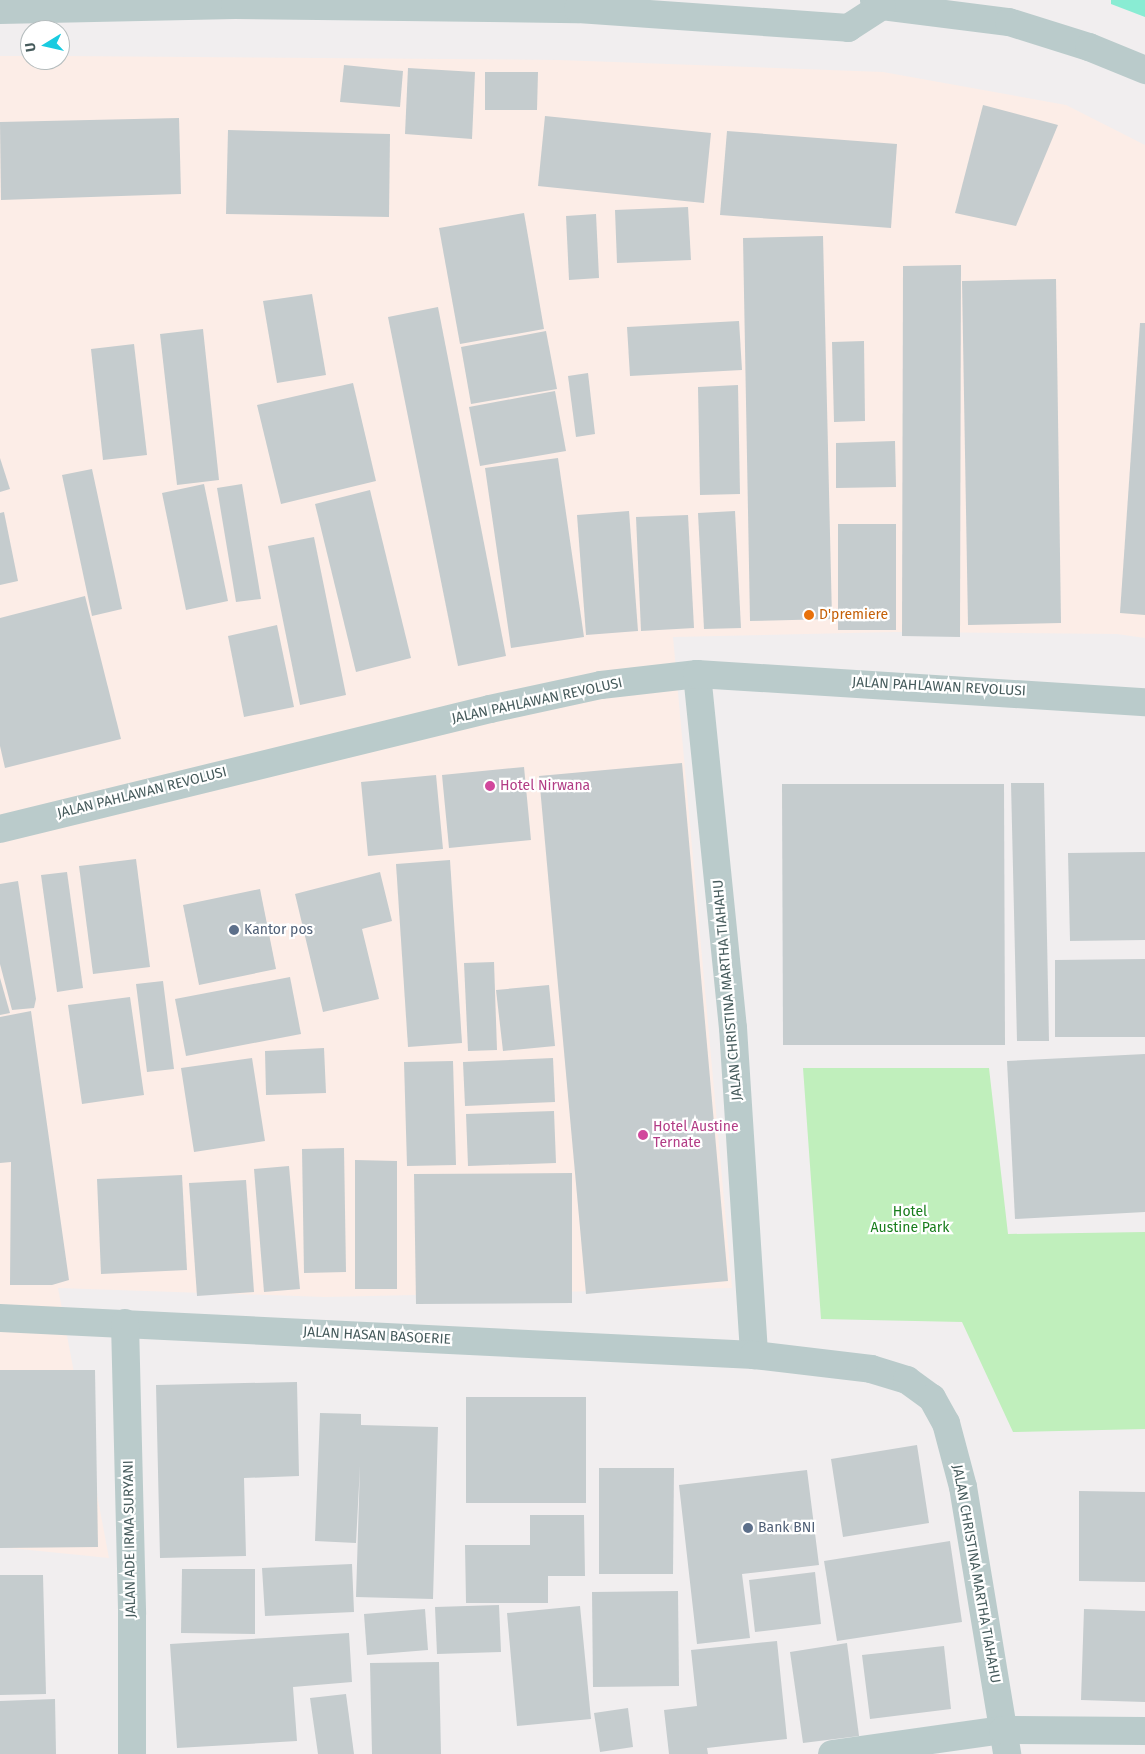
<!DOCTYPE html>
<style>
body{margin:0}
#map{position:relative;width:1145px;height:1754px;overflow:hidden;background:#f1eeef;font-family:"Fira Sans",sans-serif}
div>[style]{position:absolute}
.commercial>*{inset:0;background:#fcede7}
.green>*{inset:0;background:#c0efbc}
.water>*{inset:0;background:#89ecd3}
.building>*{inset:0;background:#c5ccce}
.minor>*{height:28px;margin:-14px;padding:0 14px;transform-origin:14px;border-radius:14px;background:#bacbcb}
.dots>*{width:14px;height:14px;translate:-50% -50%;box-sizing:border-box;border:2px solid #fff;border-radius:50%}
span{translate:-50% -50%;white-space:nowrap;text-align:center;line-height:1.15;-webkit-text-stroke:4.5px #fff;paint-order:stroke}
.food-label{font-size:14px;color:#c56008}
.left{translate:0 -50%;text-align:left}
.street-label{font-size:14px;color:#465b5c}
.hotel-label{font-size:14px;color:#b23c85}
.service-label{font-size:14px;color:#4e5e75}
.park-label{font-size:14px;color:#177d1b}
.north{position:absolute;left:20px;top:20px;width:50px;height:50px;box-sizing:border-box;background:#fff;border:1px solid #b5bdbe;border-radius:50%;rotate:261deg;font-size:14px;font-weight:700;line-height:20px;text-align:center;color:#465b5c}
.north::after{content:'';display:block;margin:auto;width:18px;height:22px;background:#19cbe0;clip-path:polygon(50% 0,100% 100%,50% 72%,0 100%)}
</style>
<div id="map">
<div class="commercial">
<i style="clip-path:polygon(0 56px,30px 56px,30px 60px,60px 60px,60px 56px,559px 60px,883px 72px,1066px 105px,1145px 145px,1145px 638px,1117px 634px,894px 632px,673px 637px,732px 1288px,325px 1297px,58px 1288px,109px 1558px,0 1547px)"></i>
</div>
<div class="green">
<i style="clip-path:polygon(803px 1068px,989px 1068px,1008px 1234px,1145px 1232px,1145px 1429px,1013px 1432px,962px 1322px,821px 1319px)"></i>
</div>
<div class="water">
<i style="clip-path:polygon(1111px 0,1145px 0,1145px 17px,1111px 4px)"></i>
</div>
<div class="building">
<i style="clip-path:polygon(344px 65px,403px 71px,400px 107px,340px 102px)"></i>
<i style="clip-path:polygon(408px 68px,475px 72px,472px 139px,405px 134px)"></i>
<i style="clip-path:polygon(485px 72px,538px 72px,537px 110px,485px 110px)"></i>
<i style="clip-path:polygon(983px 105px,1058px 125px,1016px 226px,955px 213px)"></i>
<i style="clip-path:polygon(545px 116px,711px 133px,704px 203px,538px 186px)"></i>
<i style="clip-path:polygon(179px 118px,181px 194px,1px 200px,0 122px)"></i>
<i style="clip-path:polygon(228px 130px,390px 134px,389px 217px,226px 214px)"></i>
<i style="clip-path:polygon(727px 131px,897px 144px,891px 228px,720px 215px)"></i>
<i style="clip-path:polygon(688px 207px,691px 260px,617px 263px,615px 210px)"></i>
<i style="clip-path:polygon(524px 213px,544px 329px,460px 344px,439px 228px)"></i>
<i style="clip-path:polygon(596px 214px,599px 278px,569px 280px,566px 216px)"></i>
<i style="clip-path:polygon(823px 236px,832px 619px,750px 621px,743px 238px)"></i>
<i style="clip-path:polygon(961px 265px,960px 637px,902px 636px,903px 266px)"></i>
<i style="clip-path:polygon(1056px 279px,1061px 623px,968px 625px,962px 281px)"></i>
<i style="clip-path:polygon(312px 294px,326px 375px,277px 383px,263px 301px)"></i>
<i style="clip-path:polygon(438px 307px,506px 656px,458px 666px,388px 317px)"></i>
<i style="clip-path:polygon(739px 321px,742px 370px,630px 376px,627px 327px)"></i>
<i style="clip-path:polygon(1140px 323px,1145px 323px,1145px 615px,1120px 613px)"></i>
<i style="clip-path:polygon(203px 329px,219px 480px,177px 485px,160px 334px)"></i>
<i style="clip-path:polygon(546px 331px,557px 389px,471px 404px,461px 347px)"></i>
<i style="clip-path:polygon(864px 341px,865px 421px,834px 422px,832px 342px)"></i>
<i style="clip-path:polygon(134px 344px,147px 455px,103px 460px,91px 349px)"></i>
<i style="clip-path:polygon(588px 373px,595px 434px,576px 437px,568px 376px)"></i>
<i style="clip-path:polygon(353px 383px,376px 481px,281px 504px,257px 405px)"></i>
<i style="clip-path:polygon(738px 385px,740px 494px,700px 495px,698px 387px)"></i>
<i style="clip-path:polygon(555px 391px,566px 451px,480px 466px,469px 407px)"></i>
<i style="clip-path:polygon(895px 441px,896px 487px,836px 488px,836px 443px)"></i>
<i style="clip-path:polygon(0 458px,10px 489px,0 492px)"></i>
<i style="clip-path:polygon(558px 458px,584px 637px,511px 648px,485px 468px)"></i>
<i style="clip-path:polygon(92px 469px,122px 609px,92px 616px,62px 475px)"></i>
<i style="clip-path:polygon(204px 484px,228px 601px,186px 610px,162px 493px)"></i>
<i style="clip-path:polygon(242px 484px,261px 599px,236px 602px,217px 488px)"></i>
<i style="clip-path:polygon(370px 490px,411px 658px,356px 672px,315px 504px)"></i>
<i style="clip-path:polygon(629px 511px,638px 631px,586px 635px,577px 515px)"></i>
<i style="clip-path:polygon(735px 511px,741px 628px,704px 629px,698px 513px)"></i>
<i style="clip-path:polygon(4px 512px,18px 581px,0 585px,0 513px)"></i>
<i style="clip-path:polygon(688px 515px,694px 628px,641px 631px,636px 517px)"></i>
<i style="clip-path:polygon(838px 524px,896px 524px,896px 630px,838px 630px)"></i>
<i style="clip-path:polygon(314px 537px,346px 695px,300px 705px,268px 546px)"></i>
<i style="clip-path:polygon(85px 596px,121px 739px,5px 768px,0 746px,0 618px)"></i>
<i style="clip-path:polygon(277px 625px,294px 707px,244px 717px,228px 636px)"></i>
<i style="clip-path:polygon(682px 763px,728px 1281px,586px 1294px,539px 776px)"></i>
<i style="clip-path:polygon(524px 767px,531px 840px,449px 848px,442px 775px)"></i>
<i style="clip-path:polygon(436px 775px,443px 849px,368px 856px,361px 782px)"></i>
<i style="clip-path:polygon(1011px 783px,1044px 783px,1049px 1041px,1017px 1041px)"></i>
<i style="clip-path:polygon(782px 784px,1004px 784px,1005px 1045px,783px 1045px)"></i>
<i style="clip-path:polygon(1145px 852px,1145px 940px,1070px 941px,1068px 853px)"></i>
<i style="clip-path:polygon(136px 859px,150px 967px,93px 974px,79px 866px)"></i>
<i style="clip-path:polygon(450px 860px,462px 1043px,408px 1047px,396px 864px)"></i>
<i style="clip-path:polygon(67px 872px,83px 988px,57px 992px,41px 875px)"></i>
<i style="clip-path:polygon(380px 872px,392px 921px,362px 929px,379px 999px,323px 1012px,295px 894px)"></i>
<i style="clip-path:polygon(18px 881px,36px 999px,34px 1008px,12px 1010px,0 964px,0 884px)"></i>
<i style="clip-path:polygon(260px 889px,276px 969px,199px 985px,183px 905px)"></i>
<i style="clip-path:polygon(1145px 959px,1145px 1037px,1055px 1037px,1055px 960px)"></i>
<i style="clip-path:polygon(494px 962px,497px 1050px,468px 1051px,464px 963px)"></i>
<i style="clip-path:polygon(290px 977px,301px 1034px,186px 1056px,175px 999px)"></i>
<i style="clip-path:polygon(0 978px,10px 1013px,0 1015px)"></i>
<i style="clip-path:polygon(163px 981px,174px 1069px,147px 1072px,136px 984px)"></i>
<i style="clip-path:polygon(549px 985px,555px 1046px,503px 1051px,496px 990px)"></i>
<i style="clip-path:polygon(130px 997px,144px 1095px,82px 1104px,68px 1005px)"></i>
<i style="clip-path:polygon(31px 1011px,69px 1280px,52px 1285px,10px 1285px,11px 1162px,0 1163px,0 1017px)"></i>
<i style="clip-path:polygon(324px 1048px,326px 1093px,266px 1095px,265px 1051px)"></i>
<i style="clip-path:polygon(1145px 1054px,1145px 1212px,1015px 1219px,1007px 1061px)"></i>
<i style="clip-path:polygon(252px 1058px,265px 1141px,194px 1152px,181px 1068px)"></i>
<i style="clip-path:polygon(553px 1058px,555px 1102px,465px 1106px,463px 1062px)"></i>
<i style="clip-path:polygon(453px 1061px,456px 1165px,407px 1166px,404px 1062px)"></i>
<i style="clip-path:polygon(554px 1111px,556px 1163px,468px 1166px,466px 1114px)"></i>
<i style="clip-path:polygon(344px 1148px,346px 1272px,304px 1273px,302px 1149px)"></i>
<i style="clip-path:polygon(355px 1160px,397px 1161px,397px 1289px,355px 1289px)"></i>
<i style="clip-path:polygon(289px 1166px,300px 1289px,264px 1292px,254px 1169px)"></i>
<i style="clip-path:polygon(572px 1173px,572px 1303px,416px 1304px,414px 1174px)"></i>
<i style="clip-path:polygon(182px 1175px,187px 1270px,101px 1274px,97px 1179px)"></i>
<i style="clip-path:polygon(246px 1180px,254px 1292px,197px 1296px,189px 1183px)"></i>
<i style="clip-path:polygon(0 1370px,95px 1370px,98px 1547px,0 1548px)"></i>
<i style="clip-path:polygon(297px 1382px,299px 1476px,244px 1478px,246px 1556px,160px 1558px,156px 1385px)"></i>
<i style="clip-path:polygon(466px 1397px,586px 1397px,586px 1503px,466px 1503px)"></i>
<i style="clip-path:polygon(320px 1413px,361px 1414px,361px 1425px,438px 1427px,433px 1599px,356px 1597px,360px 1466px,356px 1543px,315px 1541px)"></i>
<i style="clip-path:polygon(917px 1445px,929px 1523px,843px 1537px,831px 1459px)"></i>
<i style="clip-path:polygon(599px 1468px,674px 1468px,673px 1574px,599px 1574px)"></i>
<i style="clip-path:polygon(807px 1470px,819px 1565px,742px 1574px,750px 1638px,697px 1644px,679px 1485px)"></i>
<i style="clip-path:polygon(1079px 1491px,1145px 1492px,1145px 1582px,1079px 1581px)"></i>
<i style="clip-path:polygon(530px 1515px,584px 1515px,585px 1576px,548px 1576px,548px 1603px,466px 1603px,465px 1545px,530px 1545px)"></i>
<i style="clip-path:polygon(950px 1541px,962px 1622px,837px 1641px,824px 1561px)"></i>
<i style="clip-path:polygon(352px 1564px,354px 1612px,265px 1616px,262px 1568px)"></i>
<i style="clip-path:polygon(182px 1569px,255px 1569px,255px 1634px,181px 1633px)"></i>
<i style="clip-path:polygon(815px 1572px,821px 1624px,755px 1632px,749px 1580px)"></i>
<i style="clip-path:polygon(0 1575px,43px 1575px,46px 1694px,0 1695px)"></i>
<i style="clip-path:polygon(678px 1591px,679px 1686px,593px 1687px,592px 1592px)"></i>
<i style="clip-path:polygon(499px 1605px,501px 1652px,437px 1654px,435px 1607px)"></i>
<i style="clip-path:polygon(580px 1606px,591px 1719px,517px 1726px,507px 1613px)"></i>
<i style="clip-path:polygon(425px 1609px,428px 1650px,367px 1655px,364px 1614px)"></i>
<i style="clip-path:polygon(1084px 1609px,1145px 1611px,1145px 1702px,1081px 1700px)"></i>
<i style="clip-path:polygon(349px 1633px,352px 1682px,293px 1687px,297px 1741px,177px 1748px,170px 1644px)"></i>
<i style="clip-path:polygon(777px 1641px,787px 1739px,707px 1748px,708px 1754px,669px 1754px,664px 1710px,697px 1706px,691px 1650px)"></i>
<i style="clip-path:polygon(847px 1643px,859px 1736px,803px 1743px,790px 1652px)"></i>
<i style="clip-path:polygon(944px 1646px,951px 1709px,870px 1719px,862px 1655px)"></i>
<i style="clip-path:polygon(439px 1662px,441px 1754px,372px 1754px,370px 1663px)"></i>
<i style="clip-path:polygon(346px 1694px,354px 1754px,318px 1754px,310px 1698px)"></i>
<i style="clip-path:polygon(55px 1699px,56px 1754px,0 1754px,0 1701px)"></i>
<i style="clip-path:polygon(628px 1708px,633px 1747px,600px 1752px,594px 1713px)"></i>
</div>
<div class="minor">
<i style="left:874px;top:0;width:10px;rotate:37deg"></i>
<i style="left:882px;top:6px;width:128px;rotate:7.2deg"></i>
<i style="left:1009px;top:22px;width:84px;rotate:17.4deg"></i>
<i style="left:1089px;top:47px;width:61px;rotate:22.3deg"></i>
<i style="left:0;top:10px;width:235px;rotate:-1.2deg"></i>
<i style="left:235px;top:5px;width:343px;rotate:0.7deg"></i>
<i style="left:578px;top:9px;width:271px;rotate:4deg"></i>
<i style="left:848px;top:28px;width:40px;rotate:-32.9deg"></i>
<i style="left:697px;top:674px;width:356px;rotate:84.2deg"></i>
<i style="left:733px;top:1028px;width:328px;rotate:86.3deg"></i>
<i style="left:0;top:829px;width:504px;rotate:-13.76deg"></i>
<i style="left:490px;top:709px;width:114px;rotate:-12.2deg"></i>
<i style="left:601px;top:685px;width:97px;rotate:-6.5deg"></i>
<i style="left:697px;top:674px;width:449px;rotate:3.6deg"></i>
<i style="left:0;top:1318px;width:755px;rotate:2.81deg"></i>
<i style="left:754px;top:1355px;width:118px;rotate:6.8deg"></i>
<i style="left:871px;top:1369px;width:38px;rotate:17deg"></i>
<i style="left:907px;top:1380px;width:31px;rotate:36deg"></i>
<i style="left:932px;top:1398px;width:29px;rotate:61deg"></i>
<i style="left:946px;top:1423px;width:66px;rotate:75.1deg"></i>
<i style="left:963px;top:1487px;width:271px;rotate:80.6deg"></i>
<i style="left:125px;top:1323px;width:291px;rotate:88.6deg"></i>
<i style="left:132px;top:1614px;width:140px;rotate:90deg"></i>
<i style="left:832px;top:1754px;width:173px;rotate:-8deg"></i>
<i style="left:1003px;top:1730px;width:142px;rotate:0.4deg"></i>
</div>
<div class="dots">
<i style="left:809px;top:615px;background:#e8710a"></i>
<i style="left:490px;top:786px;background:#d1479c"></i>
<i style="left:234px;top:930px;background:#5c6f8a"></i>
<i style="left:643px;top:1135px;background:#d1479c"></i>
<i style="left:748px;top:1528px;background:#5c6f8a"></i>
</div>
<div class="food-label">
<span class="left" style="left:819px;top:615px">D'premiere</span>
</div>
<div class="street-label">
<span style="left:939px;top:687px;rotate:3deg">JALAN PAHLAWAN REVOLUSI</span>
<span style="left:537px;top:701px;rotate:-12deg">JALAN PAHLAWAN REVOLUSI</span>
<span style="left:142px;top:793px;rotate:-14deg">JALAN PAHLAWAN REVOLUSI</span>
<span style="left:728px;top:990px;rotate:-95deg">JALAN CHRISTINA MARTHA TIAHAHU</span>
<span style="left:377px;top:1336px;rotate:3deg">JALAN HASAN BASOERIE</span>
<span style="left:130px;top:1539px;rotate:-91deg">JALAN ADE IRMA SURYANI</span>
<span style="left:976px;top:1574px;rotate:80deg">JALAN CHRISTINA MARTHA TIAHAHU</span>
</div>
<div class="hotel-label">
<span class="left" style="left:500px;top:786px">Hotel Nirwana</span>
<span class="left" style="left:653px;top:1135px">Hotel Austine<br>Ternate</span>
</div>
<div class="service-label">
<span class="left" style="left:244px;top:930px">Kantor pos</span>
<span class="left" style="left:758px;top:1528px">Bank BNI</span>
</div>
<div class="park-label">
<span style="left:910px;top:1220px">Hotel<br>Austine Park</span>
</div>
<div class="north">U</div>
</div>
